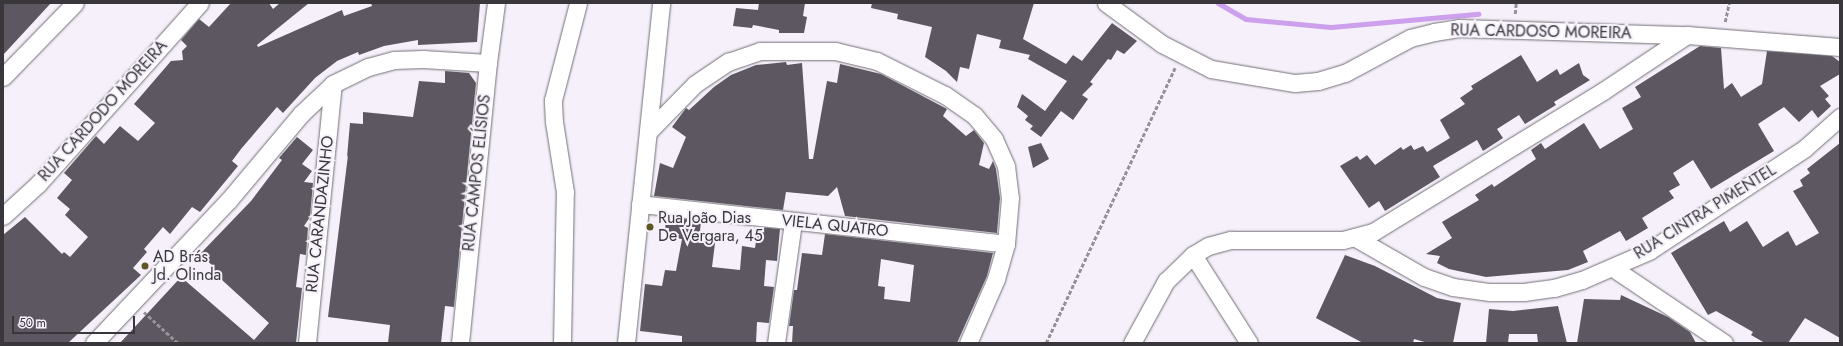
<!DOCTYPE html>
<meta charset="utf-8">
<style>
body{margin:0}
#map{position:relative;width:1843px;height:346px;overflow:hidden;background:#f5f0fa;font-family:Jost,sans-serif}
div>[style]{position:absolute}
.stream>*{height:5px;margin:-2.5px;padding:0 2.5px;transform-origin:2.5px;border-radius:2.5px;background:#cca0ec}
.building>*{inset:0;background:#5c5760}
.path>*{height:2.5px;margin-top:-1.25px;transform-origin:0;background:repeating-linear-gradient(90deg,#949198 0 4px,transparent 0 6px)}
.roads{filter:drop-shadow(0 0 1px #726d76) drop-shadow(0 0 1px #726d76)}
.minor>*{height:17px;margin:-8.5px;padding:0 8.5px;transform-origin:8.5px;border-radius:8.5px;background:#fff}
.dots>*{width:11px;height:11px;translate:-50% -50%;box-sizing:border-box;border:2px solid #f5f0fa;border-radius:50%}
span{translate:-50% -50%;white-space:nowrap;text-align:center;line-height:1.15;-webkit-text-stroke:4px #f5f0fa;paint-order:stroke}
.street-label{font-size:16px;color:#39373b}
.poi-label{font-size:16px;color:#39373b}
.left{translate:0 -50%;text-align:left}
.frame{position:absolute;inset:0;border:4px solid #39373b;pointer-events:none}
.scale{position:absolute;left:12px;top:316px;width:123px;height:18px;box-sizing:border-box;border:2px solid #39373b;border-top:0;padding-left:5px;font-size:12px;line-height:14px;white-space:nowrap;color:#39373b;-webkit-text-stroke:3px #f5f0fa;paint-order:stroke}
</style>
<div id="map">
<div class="stream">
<i style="left:1218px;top:3px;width:32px;rotate:30deg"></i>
<i style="left:1246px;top:19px;width:85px;rotate:5.4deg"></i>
<i style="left:1331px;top:27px;width:148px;rotate:-5.1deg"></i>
</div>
<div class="building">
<i style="clip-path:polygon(3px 3px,51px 3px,3px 55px)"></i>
<i style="clip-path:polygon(231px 3px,269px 3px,273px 9px,280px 3px,309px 3px,257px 45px,258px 47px,342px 10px,344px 16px,372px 6px,371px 3px,480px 3px,477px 42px,418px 45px,418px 40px,384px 46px,359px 55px,358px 52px,337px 61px,315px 78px,283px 113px,277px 107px,241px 149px,232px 161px,238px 166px,200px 212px,192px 207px,170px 234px,163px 227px,144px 249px,147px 252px,133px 268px,141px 275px,68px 343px,3px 343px,3px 235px,25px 217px,62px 254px,64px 252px,70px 257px,88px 237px,65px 215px,70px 209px,57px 198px,72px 180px,64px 173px,96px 136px,104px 144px,120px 126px,138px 141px,155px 123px,134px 104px,171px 61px,183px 60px,182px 51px,187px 46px,181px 40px,199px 19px,209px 27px)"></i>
<i style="clip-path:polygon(759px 3px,805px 3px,803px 16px,807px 17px,804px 33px,779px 33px,779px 30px,753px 25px,752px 28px,733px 26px,736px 8px,758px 10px)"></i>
<i style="clip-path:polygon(872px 3px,1034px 3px,1023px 39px,1066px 64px,1073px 55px,1082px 61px,1112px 23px,1137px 41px,1124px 54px,1117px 50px,1111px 60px,1108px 59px,1090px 82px,1093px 84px,1082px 95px,1088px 99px,1073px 120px,1061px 111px,1041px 137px,1030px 129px,1033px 126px,1025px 120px,1028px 116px,1017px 107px,1022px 94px,1045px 111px,1067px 81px,1028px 59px,1030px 55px,999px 48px,1001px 40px,977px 34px,969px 69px,960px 67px,957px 82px,946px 71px,925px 57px,932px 27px,897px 19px,898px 14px,871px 8px)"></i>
<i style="clip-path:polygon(1700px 46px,1721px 48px,1724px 89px,1732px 83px,1741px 97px,1762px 84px,1767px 51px,1832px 56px,1840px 62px,1840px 74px,1820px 86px,1829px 96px,1825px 99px,1831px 106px,1818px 118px,1812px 110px,1799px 122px,1784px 107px,1758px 124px,1774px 151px,1711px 189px,1693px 160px,1673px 173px,1680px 185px,1669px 191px,1674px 198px,1642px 218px,1648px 228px,1626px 241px,1620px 231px,1583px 251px,1588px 262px,1568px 270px,1486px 277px,1449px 269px,1437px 263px,1440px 256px,1426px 254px,1452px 238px,1442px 222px,1479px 200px,1475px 195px,1492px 184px,1494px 187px,1536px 159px,1531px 150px,1541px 143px,1545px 149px,1584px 123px,1600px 149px,1633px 129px,1622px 108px,1641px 97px,1635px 87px)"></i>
<i style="clip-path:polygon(1521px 55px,1537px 82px,1557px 69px,1560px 75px,1579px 63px,1583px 75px,1590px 80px,1554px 102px,1556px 105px,1525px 124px,1519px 115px,1497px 129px,1503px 138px,1483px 151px,1477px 140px,1433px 166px,1440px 177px,1385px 211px,1379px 201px,1369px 208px,1340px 166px,1357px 156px,1360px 160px,1367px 155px,1375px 165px,1401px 147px,1403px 150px,1411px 145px,1414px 150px,1423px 146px,1427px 152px,1450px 138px,1440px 120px,1465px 104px,1460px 98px,1473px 89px,1471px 86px)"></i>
<i style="clip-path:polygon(786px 62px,787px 65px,802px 63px,809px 159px,813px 159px,827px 81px,837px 83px,840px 64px,881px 74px,947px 109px,943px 116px,966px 136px,974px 130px,984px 143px,979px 165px,989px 169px,993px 161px,996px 169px,1000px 198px,997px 233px,845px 216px,837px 187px,828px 196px,786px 192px,783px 210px,654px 196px,660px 163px,673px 168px,686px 137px,672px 127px,686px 108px,689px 110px,714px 87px,731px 75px,756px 65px)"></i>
<i style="clip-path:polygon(445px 71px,469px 73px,476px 83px,454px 307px,445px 306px,441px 343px,388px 343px,390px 325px,328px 317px,348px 155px,347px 157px,350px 123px,363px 124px,363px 112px,413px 117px,419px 81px,445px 83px)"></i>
<i style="clip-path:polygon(297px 137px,313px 150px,302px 164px,312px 171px,304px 182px,313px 183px,310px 217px,304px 226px,308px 228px,306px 255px,300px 254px,296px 287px,302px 288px,296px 343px,120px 343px,181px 277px,254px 340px,269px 323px,211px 270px,214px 267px,200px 254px,251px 201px,282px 160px,279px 158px)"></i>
<i style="clip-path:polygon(1041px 143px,1049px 159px,1033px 168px,1028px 147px)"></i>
<i style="clip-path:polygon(1840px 143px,1840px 338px,1805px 318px,1788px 343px,1765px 343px,1751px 335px,1753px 332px,1716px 311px,1708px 315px,1671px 253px,1724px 221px,1730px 232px,1747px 221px,1763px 247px,1788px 231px,1796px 246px,1819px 233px,1793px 191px,1803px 186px,1800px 180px,1810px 173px,1807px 169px)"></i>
<i style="clip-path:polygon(667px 217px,701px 221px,699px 241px,715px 243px,712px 267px,740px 270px,742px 246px,755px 248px,758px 227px,780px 229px,777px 261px,766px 260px,764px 286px,774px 287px,769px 323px,757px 322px,756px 343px,682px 343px,682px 336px,640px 331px,645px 284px,662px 286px,665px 270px,676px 271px,682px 239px,668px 237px,669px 228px,665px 228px)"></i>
<i style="clip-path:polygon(evenodd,825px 234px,993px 253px,987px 276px,957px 343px,792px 343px,793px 326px,789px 326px,794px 290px,797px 290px,802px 253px,822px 255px,825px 234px,881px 259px,914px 265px,910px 302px,884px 299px,885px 287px,878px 286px,881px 259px)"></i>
<i style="clip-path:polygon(1345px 255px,1375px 266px,1437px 298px,1461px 303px,1453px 343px,1428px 343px,1414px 339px,1413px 343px,1363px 343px,1316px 318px)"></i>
<i style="clip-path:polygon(1621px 295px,1668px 317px,1690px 332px,1696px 343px,1577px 343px,1584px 299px,1620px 300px)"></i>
<i style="clip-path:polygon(1558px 306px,1567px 343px,1538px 343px,1537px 334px,1509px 334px,1508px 343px,1486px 343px,1489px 309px,1513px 311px)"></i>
</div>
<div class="path">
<i style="left:1515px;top:14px;width:11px;rotate:-85deg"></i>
<i style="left:1725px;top:22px;width:19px;rotate:-78deg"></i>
<i style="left:144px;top:312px;width:46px;rotate:42.4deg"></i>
<i style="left:1046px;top:343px;width:304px;rotate:-64.9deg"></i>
</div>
<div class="roads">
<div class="minor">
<i style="left:1106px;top:3px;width:69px;rotate:36.2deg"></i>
<i style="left:1162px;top:44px;width:55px;rotate:27deg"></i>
<i style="left:1211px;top:69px;width:85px;rotate:9.5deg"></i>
<i style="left:1295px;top:83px;width:23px;rotate:-5deg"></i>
<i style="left:1318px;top:81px;width:28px;rotate:-17deg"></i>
<i style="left:1345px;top:73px;width:74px;rotate:-28.3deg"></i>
<i style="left:1410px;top:38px;width:25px;rotate:-14deg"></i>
<i style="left:1434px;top:32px;width:25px;rotate:-9deg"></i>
<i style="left:1459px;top:28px;width:228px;rotate:1.8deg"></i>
<i style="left:1687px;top:35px;width:153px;rotate:4.5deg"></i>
<i style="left:3px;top:77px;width:103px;rotate:-45.8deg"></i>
<i style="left:648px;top:132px;width:67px;rotate:-45.6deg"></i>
<i style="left:695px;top:84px;width:40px;rotate:-34deg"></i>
<i style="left:728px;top:62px;width:34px;rotate:-19deg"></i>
<i style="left:760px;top:51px;width:75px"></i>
<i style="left:835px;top:51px;width:43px;rotate:13.4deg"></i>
<i style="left:877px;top:61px;width:76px;rotate:26.6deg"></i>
<i style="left:945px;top:95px;width:35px;rotate:35deg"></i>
<i style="left:974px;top:115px;width:31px;rotate:50deg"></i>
<i style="left:994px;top:139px;width:30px;rotate:66deg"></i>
<i style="left:1006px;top:166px;width:32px;rotate:83deg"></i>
<i style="left:1010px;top:198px;width:46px;rotate:95deg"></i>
<i style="left:1006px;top:244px;width:36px;rotate:106deg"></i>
<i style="left:996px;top:279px;width:70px;rotate:113.6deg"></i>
<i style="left:640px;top:204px;width:368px;rotate:6.2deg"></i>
<i style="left:3px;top:216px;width:47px;rotate:-42.4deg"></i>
<i style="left:38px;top:184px;width:243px;rotate:-48.2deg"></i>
<i style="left:1356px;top:238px;width:78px;rotate:29.8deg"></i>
<i style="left:1424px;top:277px;width:31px;rotate:19deg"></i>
<i style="left:1453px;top:287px;width:37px;rotate:8deg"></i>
<i style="left:1490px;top:292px;width:34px"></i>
<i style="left:1524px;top:292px;width:30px;rotate:-8deg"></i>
<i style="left:1554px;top:288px;width:29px;rotate:-16deg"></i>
<i style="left:1582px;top:280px;width:73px;rotate:-23.4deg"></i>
<i style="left:1649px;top:251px;width:187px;rotate:-33.4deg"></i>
<i style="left:1805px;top:148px;width:47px;rotate:-41.5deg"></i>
<i style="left:1193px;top:255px;width:104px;rotate:57.5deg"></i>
<i style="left:1613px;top:268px;width:134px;rotate:34deg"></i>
<i style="left:94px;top:343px;width:195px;rotate:-46.7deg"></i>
<i style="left:228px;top:201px;width:114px;rotate:-50deg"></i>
<i style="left:301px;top:114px;width:44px;rotate:-43.2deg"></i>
<i style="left:333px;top:84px;width:39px;rotate:-26deg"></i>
<i style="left:368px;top:67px;width:27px;rotate:-15deg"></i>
<i style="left:394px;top:60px;width:29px;rotate:-2deg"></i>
<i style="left:423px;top:59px;width:65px;rotate:3.5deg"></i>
<i style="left:307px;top:343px;width:260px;rotate:-84.3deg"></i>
<i style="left:460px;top:343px;width:281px;rotate:-84.3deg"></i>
<i style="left:488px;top:63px;width:61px;rotate:-82.4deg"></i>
<i style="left:562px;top:343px;width:151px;rotate:-88.9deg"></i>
<i style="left:565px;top:192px;width:71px;rotate:-98.9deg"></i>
<i style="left:554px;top:122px;width:22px;rotate:-93deg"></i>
<i style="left:553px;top:100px;width:100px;rotate:-75.5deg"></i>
<i style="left:626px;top:343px;width:342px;rotate:-84.1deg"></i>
<i style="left:776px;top:343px;width:122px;rotate:-82deg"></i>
<i style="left:1132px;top:343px;width:71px;rotate:-61.3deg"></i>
<i style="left:1166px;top:281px;width:37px;rotate:-44deg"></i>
<i style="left:1193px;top:255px;width:17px;rotate:-31deg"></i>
<i style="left:1208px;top:246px;width:24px;rotate:-15deg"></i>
<i style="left:1231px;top:240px;width:112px"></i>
<i style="left:1343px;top:240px;width:31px;rotate:-15deg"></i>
<i style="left:1373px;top:232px;width:270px;rotate:-31.5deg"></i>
<i style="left:1603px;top:91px;width:101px;rotate:-33.7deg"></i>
</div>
</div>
<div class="dots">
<i style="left:650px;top:227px;background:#5f5723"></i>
<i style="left:145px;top:266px;background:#5f5723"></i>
</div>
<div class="street-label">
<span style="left:1541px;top:32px;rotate:1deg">RUA CARDOSO MOREIRA</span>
<span style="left:103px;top:111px;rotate:-48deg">RUA CARDODO MOREIRA</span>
<span style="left:477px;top:173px;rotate:-84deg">RUA CAMPOS ELÍSIOS</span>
<span style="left:1705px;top:212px;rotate:-32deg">RUA CINTRA PIMENTEL</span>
<span style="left:320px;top:214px;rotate:-84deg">RUA CARANDAZINHO</span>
<span style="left:835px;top:226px;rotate:6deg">VIELA QUATRO</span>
</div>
<div class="poi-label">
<span class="left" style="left:658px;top:227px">Rua João Dias<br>De Vergara, 45</span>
<span class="left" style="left:153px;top:266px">AD Brás<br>Jd. Olinda</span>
</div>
<div class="frame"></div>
<div class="scale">50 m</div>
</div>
